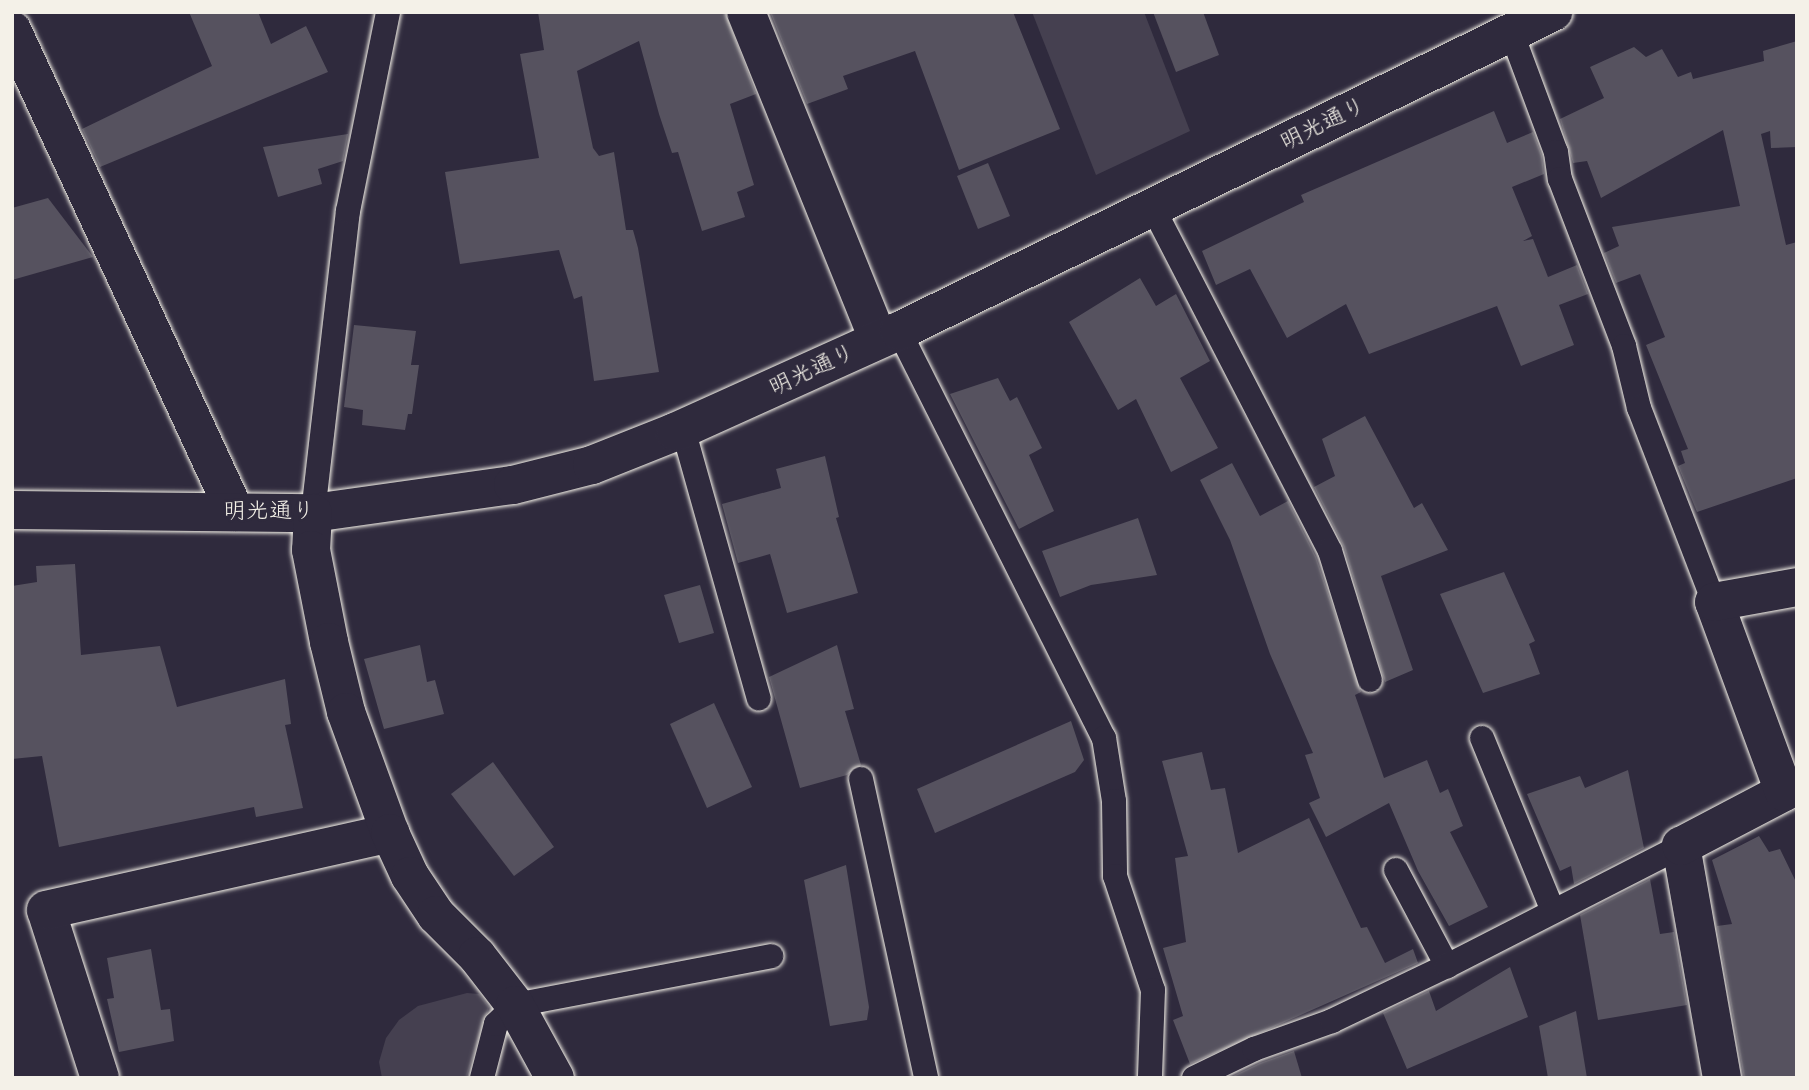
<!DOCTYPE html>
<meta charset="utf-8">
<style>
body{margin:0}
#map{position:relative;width:1809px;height:1090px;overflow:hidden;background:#2f2a3d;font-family:Sriracha,"Klee One",sans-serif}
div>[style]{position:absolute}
.green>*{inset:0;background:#454050}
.building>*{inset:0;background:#56525f}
.roads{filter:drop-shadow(0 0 2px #f4f1e8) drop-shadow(0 0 2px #f4f1e8)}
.service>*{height:24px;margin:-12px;padding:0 12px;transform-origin:12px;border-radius:12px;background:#2f2a3d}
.minor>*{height:38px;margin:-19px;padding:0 19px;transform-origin:19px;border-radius:19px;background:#2f2a3d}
.tertiary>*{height:38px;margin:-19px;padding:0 19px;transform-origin:19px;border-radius:19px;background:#2f2a3d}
span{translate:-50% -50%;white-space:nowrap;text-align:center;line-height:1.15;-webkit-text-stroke:5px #2f2a3d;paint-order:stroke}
.street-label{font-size:23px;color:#f4f1e8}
.frame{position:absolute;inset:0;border:14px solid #f4f1e8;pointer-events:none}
</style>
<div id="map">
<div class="green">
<i style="clip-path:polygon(1032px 12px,1144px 12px,1190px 131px,1096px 175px)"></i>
<i style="clip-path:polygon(467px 993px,479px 994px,489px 1007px,466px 1078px,382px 1078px,379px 1062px,386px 1038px,399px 1020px,418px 1006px)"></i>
</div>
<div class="building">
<i style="clip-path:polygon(189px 12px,258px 12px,271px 44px,306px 26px,328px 72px,100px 167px,82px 129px,212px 66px)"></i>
<i style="clip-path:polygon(538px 12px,725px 12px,756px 94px,730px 104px,754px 185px,737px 192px,745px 217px,702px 231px,678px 152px,672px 153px,659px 114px,639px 41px,577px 71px,593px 148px,599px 156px,614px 152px,626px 230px,633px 230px,638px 248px,659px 372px,594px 381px,582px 296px,574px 299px,559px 250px,460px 264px,445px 172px,539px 158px,520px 54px,544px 50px)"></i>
<i style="clip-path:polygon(770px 12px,1013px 12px,1060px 129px,959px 170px,915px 51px,843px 76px,848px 89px,807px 104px)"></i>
<i style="clip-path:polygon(1153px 12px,1203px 12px,1219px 55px,1176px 72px)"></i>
<i style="clip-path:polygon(1797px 41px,1797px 147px,1771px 148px,1770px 131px,1761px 134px,1786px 245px,1797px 242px,1797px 478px,1697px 512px,1678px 466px,1685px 463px,1681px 451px,1688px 449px,1646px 345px,1665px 337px,1640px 274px,1616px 283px,1604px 253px,1619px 246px,1612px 227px,1740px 206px,1723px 130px,1601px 198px,1587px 161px,1573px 163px,1560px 119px,1604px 98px,1590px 67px,1634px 47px,1646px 57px,1662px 49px,1678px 77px,1691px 72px,1693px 79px,1764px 61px,1763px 51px)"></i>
<i style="clip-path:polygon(1494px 111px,1507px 143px,1533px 132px,1542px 156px,1544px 174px,1512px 187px,1532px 236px,1523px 241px,1533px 239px,1548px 277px,1577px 265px,1588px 294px,1559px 305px,1574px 345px,1521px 366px,1497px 306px,1369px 354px,1346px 304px,1287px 338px,1250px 269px,1216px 285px,1202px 251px,1304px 202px,1301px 195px)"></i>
<i style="clip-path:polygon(348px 134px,343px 161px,318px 169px,322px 184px,278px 197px,263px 147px)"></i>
<i style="clip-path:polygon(988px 163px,1010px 216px,978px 229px,957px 176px)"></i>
<i style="clip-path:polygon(48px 198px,93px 257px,12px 280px,12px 208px)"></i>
<i style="clip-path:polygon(1140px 278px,1156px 306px,1176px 294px,1210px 361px,1180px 378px,1218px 448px,1171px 472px,1136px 399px,1118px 410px,1069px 322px)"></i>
<i style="clip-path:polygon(354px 325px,416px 331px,411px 365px,419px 365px,412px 414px,408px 414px,405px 430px,362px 425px,363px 410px,344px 407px)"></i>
<i style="clip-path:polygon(998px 378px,1010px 401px,1017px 397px,1042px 448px,1029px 455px,1054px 511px,1019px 529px,950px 394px)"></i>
<i style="clip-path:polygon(1365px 416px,1414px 508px,1422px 503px,1448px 550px,1381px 576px,1413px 670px,1385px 682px,1344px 547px,1314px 487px,1335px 476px,1322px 439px)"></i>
<i style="clip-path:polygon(825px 456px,839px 517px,836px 518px,858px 593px,787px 613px,770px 554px,738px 563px,722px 504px,781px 488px,776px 469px)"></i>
<i style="clip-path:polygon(1232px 463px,1260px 516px,1288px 501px,1316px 557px,1361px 692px,1355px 695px,1384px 778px,1427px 760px,1440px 793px,1448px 789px,1463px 826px,1450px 832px,1488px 907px,1449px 926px,1418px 871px,1389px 803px,1326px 837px,1309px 803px,1320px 798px,1305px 755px,1313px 753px,1270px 654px,1230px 540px,1200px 480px)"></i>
<i style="clip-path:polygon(1138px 518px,1157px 575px,1091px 585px,1060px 597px,1042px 551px)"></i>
<i style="clip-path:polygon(75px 564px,81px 655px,160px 646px,177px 707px,285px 679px,291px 724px,285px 725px,303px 808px,256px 817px,254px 807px,59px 847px,42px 756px,12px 759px,12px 586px,37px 582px,36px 566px)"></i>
<i style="clip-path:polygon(1504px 572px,1535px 641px,1529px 644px,1540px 674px,1483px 693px,1440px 594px)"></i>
<i style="clip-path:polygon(700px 585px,714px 633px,679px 643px,664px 595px)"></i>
<i style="clip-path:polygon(420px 645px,427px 682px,435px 680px,444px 714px,384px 729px,364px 659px)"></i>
<i style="clip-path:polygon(837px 645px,854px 709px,845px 711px,861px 765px,847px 775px,800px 788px,769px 677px)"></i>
<i style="clip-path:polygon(714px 703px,752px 787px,707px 808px,670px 724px)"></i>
<i style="clip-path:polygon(1071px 721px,1084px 760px,1075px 772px,935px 833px,917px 789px)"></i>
<i style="clip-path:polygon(1202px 752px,1211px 790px,1225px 788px,1238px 853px,1309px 818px,1361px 928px,1367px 927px,1385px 963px,1413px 949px,1418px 963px,1190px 1064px,1173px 1020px,1183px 1016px,1163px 948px,1186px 942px,1175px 858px,1188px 856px,1162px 761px)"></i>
<i style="clip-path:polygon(493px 762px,554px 847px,514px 876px,451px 794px)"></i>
<i style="clip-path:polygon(1628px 770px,1644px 848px,1574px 884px,1571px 866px,1560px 871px,1527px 794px,1580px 776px,1585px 788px)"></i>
<i style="clip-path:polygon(1759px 836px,1769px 852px,1780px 849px,1797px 884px,1797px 1078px,1744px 1078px,1717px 926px,1732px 924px,1712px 860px)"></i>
<i style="clip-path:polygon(846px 865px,869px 1007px,867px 1020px,830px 1026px,804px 880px)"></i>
<i style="clip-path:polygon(1650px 879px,1660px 934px,1674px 932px,1687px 1005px,1598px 1020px,1580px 915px)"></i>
<i style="clip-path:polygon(151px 949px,161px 1010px,170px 1009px,174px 1041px,119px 1052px,107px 999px,114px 998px,107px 958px)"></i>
<i style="clip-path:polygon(1510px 967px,1528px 1017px,1407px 1069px,1383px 1013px,1429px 991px,1436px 1011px)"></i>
<i style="clip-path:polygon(1576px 1011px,1587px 1078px,1548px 1078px,1539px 1026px)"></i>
<i style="clip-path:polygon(1294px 1051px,1302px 1078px,1229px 1078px,1260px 1063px)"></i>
</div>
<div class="roads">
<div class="service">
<i style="left:1512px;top:34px;width:126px;rotate:69.6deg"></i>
<i style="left:1556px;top:152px;width:27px;rotate:82deg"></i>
<i style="left:1560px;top:179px;width:179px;rotate:69deg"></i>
<i style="left:1624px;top:346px;width:64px;rotate:76.4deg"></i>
<i style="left:1639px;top:408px;width:208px;rotate:68.9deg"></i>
<i style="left:1152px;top:206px;width:388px;rotate:62.7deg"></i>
<i style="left:1330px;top:551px;width:135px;rotate:72.8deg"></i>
<i style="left:899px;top:331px;width:456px;rotate:63.3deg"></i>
<i style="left:1104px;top:738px;width:64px;rotate:81deg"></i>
<i style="left:1114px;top:801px;width:75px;rotate:89.2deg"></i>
<i style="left:1115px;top:876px;width:120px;rotate:71.6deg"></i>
<i style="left:1153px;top:990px;width:88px;rotate:92deg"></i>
<i style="left:683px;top:429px;width:280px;rotate:74.3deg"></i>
<i style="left:313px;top:513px;width:304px;rotate:-83.4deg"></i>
<i style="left:348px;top:211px;width:203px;rotate:-78.6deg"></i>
<i style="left:1482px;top:738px;width:187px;rotate:67.7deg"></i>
<i style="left:861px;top:779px;width:306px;rotate:77.7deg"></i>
<i style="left:1396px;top:870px;width:109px;rotate:62deg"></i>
<i style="left:482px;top:1078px;width:56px;rotate:-75.5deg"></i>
<i style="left:496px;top:1024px;width:27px;rotate:-45deg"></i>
<i style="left:515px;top:1005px;width:261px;rotate:-10.8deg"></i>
<i style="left:1194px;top:1078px;width:67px;rotate:-25.8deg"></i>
<i style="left:1254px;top:1049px;width:83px;rotate:-19.7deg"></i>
<i style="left:1332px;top:1021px;width:127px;rotate:-25.6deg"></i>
<i style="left:1447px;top:966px;width:263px;rotate:-27.1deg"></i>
</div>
<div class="minor">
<i style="left:746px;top:12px;width:353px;rotate:68deg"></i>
<i style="left:12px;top:30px;width:531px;rotate:65.17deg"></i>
<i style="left:100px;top:1078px;width:176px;rotate:-107.8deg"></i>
<i style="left:46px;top:910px;width:353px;rotate:-12.6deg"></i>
<i style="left:1722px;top:1078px;width:236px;rotate:-100deg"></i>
<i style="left:1681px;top:846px;width:116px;rotate:-27.7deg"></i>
<i style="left:1784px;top:792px;width:202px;rotate:-110.2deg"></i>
<i style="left:1714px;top:602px;width:84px;rotate:-10.2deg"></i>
</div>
<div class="tertiary">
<i style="left:12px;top:510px;width:301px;rotate:0.6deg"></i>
<i style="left:313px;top:513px;width:202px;rotate:-8deg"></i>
<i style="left:513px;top:485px;width:81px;rotate:-14.2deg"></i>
<i style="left:592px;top:465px;width:89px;rotate:-21.7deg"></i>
<i style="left:675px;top:432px;width:246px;rotate:-24.3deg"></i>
<i style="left:899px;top:331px;width:728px;rotate:-26deg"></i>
<i style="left:313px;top:513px;width:37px;rotate:93deg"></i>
<i style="left:311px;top:550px;width:94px;rotate:78.9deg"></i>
<i style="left:329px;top:642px;width:72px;rotate:76.3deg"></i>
<i style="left:346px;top:712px;width:129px;rotate:70deg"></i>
<i style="left:390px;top:833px;width:47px;rotate:65.1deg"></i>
<i style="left:410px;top:876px;width:47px;rotate:56.3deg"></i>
<i style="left:436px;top:915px;width:58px;rotate:45deg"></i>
<i style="left:477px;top:956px;width:62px;rotate:52.2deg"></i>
<i style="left:515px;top:1005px;width:83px;rotate:61.3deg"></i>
</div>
</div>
<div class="street-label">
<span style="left:1323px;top:124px;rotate:-26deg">明光通り</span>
<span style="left:812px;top:370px;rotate:-25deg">明光通り</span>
<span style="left:269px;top:511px">明光通り</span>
</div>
<div class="frame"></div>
</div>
